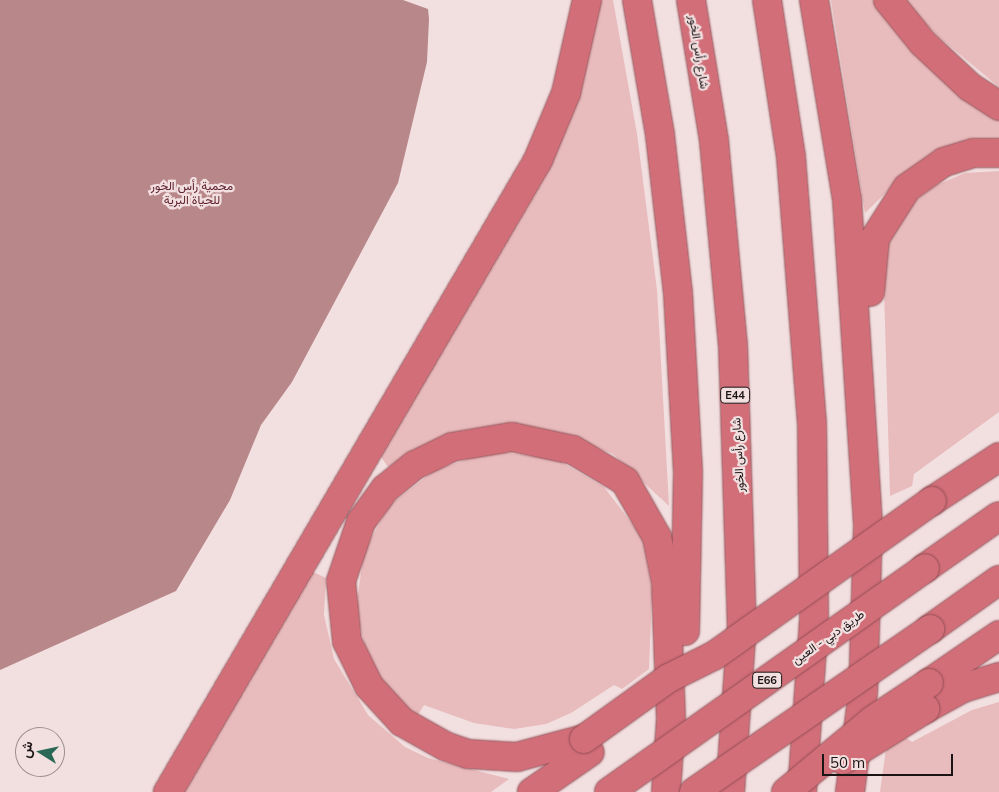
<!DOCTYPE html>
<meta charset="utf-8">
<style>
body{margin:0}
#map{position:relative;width:999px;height:792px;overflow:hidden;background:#f2dfe0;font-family:Mulish,Vazirmatn,sans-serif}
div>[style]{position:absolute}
.green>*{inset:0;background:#e8bbbd}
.water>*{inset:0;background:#b8878a}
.roads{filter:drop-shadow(0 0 1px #924e55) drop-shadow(0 0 1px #924e55)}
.highway>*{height:28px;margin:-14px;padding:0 14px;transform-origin:14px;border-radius:14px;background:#d26e78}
.bridges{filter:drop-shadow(0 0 1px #924e55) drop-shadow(0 0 1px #924e55)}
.highway-bridge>*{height:28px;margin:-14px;padding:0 14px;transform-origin:14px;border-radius:14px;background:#d26e78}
span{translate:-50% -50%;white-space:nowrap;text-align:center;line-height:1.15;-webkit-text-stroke:4.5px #f2dfe0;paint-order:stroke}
.shield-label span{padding:1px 4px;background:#f2dfe0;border:1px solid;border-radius:4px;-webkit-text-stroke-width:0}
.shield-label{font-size:11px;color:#1b1415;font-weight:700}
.street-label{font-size:12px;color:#1b1415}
.park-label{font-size:12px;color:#5e2029}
.north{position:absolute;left:15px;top:727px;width:50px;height:50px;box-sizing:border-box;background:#f2dfe0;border:1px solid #9c8e8f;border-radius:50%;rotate:280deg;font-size:14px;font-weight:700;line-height:20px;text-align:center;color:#1b1415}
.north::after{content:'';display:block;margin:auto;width:18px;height:22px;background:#2a6855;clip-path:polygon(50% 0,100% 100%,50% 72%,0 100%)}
.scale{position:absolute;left:822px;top:754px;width:131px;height:22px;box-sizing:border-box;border:2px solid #1b1415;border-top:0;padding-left:6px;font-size:15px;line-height:18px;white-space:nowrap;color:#1b1415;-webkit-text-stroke:4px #f2dfe0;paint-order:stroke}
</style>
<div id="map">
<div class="green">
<i style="clip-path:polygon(593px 0,613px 0,637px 134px,657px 290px,669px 506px,613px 454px,555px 432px,494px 427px,468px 430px,437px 439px,388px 467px,377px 451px,460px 306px)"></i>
<i style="clip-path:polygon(831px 0,873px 0,896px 31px,999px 118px,999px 140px,941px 150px,910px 169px,865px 213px)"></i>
<i style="clip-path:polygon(903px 0,999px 0,999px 87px,939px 37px)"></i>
<i style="clip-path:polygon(999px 171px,999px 412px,914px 474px,912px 486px,890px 496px,883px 255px,895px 225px,913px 202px,937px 185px,965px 173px)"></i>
<i style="clip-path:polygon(493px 451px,556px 459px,604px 487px,643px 538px,652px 592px,649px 669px,622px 689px,614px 685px,571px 713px,546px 724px,514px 729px,474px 723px,424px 705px,416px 718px,381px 682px,369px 662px,356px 609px,364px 551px,390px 505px,435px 470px)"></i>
<i style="clip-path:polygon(307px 569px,326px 578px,324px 615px,334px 659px,368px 715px,405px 747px,428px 758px,509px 779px,491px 792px,176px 792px)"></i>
<i style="clip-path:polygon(999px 702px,999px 792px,880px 792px,886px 749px,905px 737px,912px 742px,972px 710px)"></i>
</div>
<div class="water">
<i style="clip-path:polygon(0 0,403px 0,428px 9px,429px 19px,427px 62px,398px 183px,292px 382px,261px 425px,230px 500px,176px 591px,0 670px)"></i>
</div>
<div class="roads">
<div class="highway">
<i style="left:637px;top:0;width:137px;rotate:80.3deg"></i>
<i style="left:660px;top:135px;width:159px;rotate:83.5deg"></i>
<i style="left:678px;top:293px;width:180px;rotate:86.8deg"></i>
<i style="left:688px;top:473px;width:158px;rotate:91.1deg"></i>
<i style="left:691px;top:0;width:143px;rotate:80.7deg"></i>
<i style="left:714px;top:141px;width:205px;rotate:84.7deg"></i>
<i style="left:733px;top:345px;width:280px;rotate:88.2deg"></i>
<i style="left:742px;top:625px;width:167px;rotate:94.1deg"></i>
<i style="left:767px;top:0;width:159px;rotate:81.3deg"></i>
<i style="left:791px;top:157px;width:267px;rotate:85.5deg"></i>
<i style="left:812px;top:423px;width:197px;rotate:89.4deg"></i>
<i style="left:814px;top:620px;width:172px;rotate:94deg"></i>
<i style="left:814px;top:0;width:202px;rotate:80.6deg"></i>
<i style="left:847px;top:199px;width:329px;rotate:86.3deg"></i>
<i style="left:868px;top:527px;width:165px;rotate:91.7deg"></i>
<i style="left:863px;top:692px;width:101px;rotate:97.4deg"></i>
<i style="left:888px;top:0;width:55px;rotate:50.9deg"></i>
<i style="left:923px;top:43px;width:64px;rotate:43.1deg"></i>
<i style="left:970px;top:87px;width:35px;rotate:33deg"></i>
<i style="left:870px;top:292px;width:54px;rotate:-84.7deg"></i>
<i style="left:875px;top:238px;width:59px;rotate:-57.4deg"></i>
<i style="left:907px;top:188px;width:45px;rotate:-35.1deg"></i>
<i style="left:944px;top:162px;width:31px;rotate:-17deg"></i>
<i style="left:974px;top:153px;width:25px"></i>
<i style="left:932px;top:501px;width:80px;rotate:-33.3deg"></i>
<i style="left:925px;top:568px;width:90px;rotate:-35.1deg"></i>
<i style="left:930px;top:629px;width:85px;rotate:-35.4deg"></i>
<i style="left:929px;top:683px;width:85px;rotate:-34.4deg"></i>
<i style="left:925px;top:709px;width:43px;rotate:-28.9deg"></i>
<i style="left:963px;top:688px;width:38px;rotate:-17deg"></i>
<i style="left:584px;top:739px;width:69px;rotate:165deg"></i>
<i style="left:517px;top:757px;width:49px;rotate:-176.5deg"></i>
<i style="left:468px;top:754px;width:24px;rotate:-161deg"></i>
<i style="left:445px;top:746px;width:49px;rotate:-150.8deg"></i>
<i style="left:402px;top:722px;width:49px;rotate:-132.5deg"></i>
<i style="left:369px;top:686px;width:50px;rotate:-116.1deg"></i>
<i style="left:347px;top:641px;width:60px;rotate:-95.7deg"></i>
<i style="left:341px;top:581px;width:62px;rotate:-71.3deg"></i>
<i style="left:361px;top:522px;width:41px;rotate:-54deg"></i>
<i style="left:385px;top:489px;width:38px;rotate:-39deg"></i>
<i style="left:415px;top:465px;width:41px;rotate:-25.9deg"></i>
<i style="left:452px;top:447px;width:61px;rotate:-9.5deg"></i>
<i style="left:512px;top:437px;width:62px;rotate:12deg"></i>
<i style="left:573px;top:450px;width:61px;rotate:30.8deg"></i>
<i style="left:625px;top:481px;width:64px;rotate:60.3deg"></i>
<i style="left:657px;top:537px;width:47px;rotate:78.9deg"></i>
<i style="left:666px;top:583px;width:136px;rotate:87.9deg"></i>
<i style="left:671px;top:719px;width:73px;rotate:93.9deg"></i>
<i style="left:168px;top:792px;width:732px;rotate:-59.65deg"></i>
<i style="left:538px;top:160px;width:73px;rotate:-67.3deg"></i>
<i style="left:566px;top:93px;width:95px;rotate:-77.3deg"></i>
<i style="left:532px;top:792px;width:70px;rotate:-34.6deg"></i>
</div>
</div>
<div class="bridges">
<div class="highway-bridge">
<i style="left:584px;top:739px;width:105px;rotate:-35.7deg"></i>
<i style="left:669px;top:678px;width:51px;rotate:-26.6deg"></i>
<i style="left:715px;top:655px;width:266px;rotate:-35.4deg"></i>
<i style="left:843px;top:760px;width:97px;rotate:-31.9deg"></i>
<i style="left:609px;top:792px;width:387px;rotate:-35.3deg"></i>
<i style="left:694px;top:792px;width:287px;rotate:-34.6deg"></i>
<i style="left:786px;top:792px;width:113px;rotate:-39.6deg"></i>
<i style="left:873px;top:720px;width:67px;rotate:-33.5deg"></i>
</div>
</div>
<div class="shield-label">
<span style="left:735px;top:395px">E44</span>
<span style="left:767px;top:680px">E66</span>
</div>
<div class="street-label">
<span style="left:699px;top:52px;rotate:81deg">شارع رأس الخور</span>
<span style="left:738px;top:455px;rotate:-93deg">شارع رأس الخور</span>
<span style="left:828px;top:637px;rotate:-35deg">طريق دبي - العين</span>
</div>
<div class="park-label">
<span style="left:192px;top:193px">محمية رأس الخور<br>للحياة البرية</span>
</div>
<div class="north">ش</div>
<div class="scale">50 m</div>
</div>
